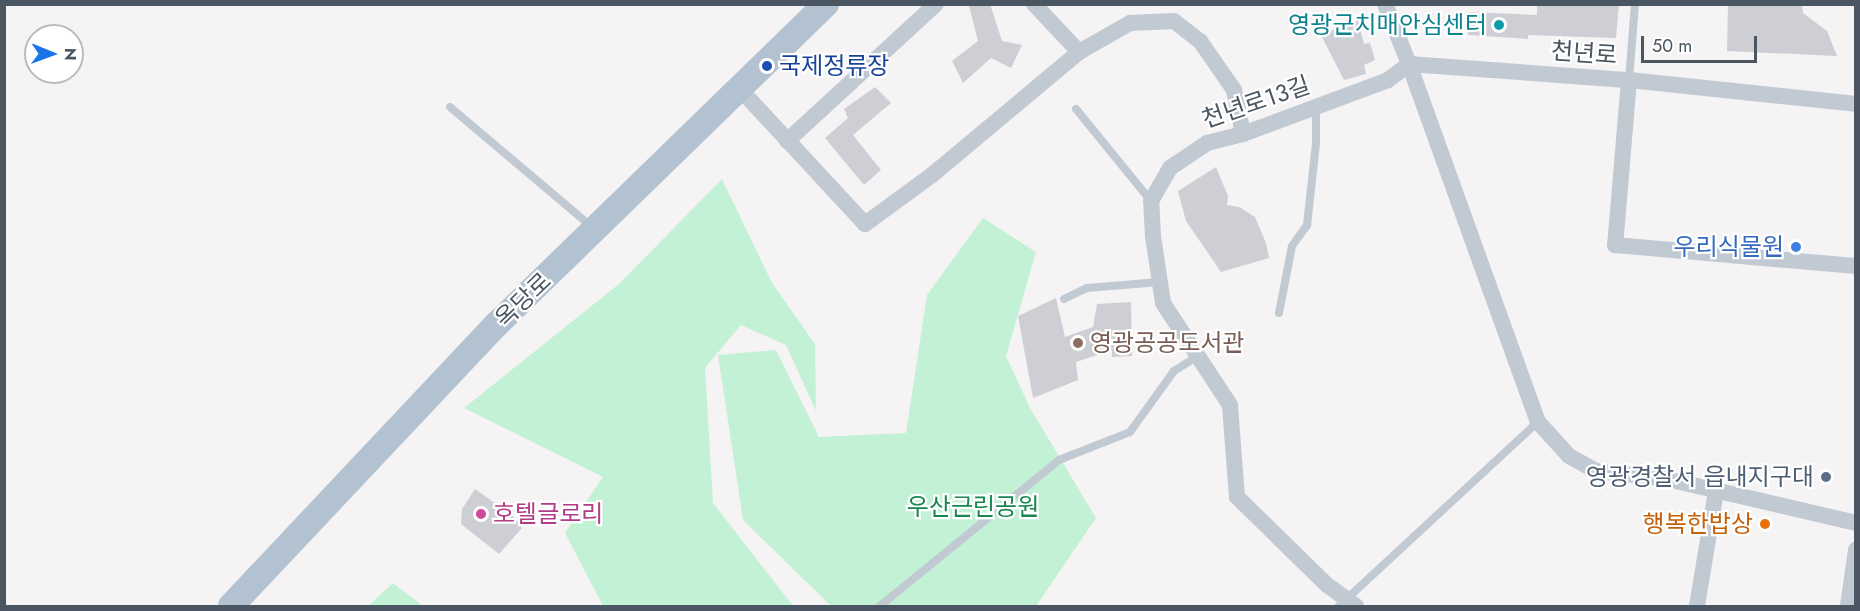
<!DOCTYPE html>
<meta charset="utf-8">
<style>
body{margin:0}
#map{position:relative;width:1860px;height:611px;overflow:hidden;background:#f5f3f3;font-family:Jost,"Noto Sans KR",sans-serif}
div>[style]{position:absolute}
.green>*{inset:0;background:#c3f1d5}
.building>*{inset:0;background:#cdcfd5}
.service>*{height:8px;margin:-4px;padding:0 4px;transform-origin:4px;border-radius:4px;background:#c1cad2}
.minor>*{height:16px;margin:-8px;padding:0 8px;transform-origin:8px;border-radius:8px;background:#c1cad2}
.primary>*{height:26px;margin:-13px;padding:0 13px;transform-origin:13px;border-radius:13px;background:#b3c2d1}
.dots>*{width:16px;height:16px;translate:-50% -50%;box-sizing:border-box;border:3px solid #fff;border-radius:50%}
span{translate:-50% -50%;white-space:nowrap;text-align:center;line-height:1.15;-webkit-text-stroke:4.5px #fff;paint-order:stroke}
.culture-label{font-size:24px;color:#0d838f}
.right{translate:-100% -50%;text-align:right}
.street-label{font-size:24px;color:#4a5661}
.transit-label{font-size:24px;color:#164399}
.left{translate:0 -50%;text-align:left}
.shop-label{font-size:24px;color:#366cbe}
.education-label{font-size:24px;color:#785e54}
.service-label{font-size:24px;color:#4e5e75}
.park-label{font-size:24px;color:#17864f}
.hotel-label{font-size:24px;color:#b23c85}
.food-label{font-size:24px;color:#c56008}
.frame{position:absolute;inset:0;border:6px solid #4a5661;pointer-events:none}
.north{position:absolute;left:24px;top:24px;width:60px;height:60px;box-sizing:border-box;background:#fff;border:2px solid #b7bbc0;border-radius:50%;rotate:91deg;font-size:16px;font-weight:700;line-height:24px;text-align:center;color:#4a5661}
.north::after{content:'';display:block;margin:auto;width:21px;height:27px;background:#1a73e8;clip-path:polygon(50% 0,100% 100%,50% 72%,0 100%)}
.scale{position:absolute;left:1641px;top:36px;width:116px;height:27px;box-sizing:border-box;border:3px solid #4a5661;border-top:0;padding-left:8px;font-size:18px;line-height:21px;white-space:nowrap;color:#4a5661;-webkit-text-stroke:4px #fff;paint-order:stroke}
</style>
<div id="map">
<div class="green">
<i style="clip-path:polygon(722px 179px,772px 283px,815px 344px,816px 411px,786px 345px,741px 325px,705px 368px,713px 503px,793px 606px,603px 606px,565px 533px,603px 477px,464px 408px,619px 284px)"></i>
<i style="clip-path:polygon(983px 218px,1036px 252px,1006px 356px,1030px 408px,1096px 518px,1036px 606px,831px 606px,743px 520px,718px 355px,776px 350px,819px 437px,906px 433px,927px 295px)"></i>
<i style="clip-path:polygon(393px 583px,423px 606px,368px 606px)"></i>
</div>
<div class="building">
<i style="clip-path:polygon(990px 4px,1002px 41px,1022px 45px,1011px 68px,991px 58px,963px 83px,952px 61px,978px 41px,969px 6px)"></i>
<i style="clip-path:polygon(1537px 4px,1619px 4px,1616px 38px,1528px 35px,1528px 39px,1468px 35px,1470px 12px,1537px 15px)"></i>
<i style="clip-path:polygon(1728px 4px,1802px 4px,1803px 13px,1827px 31px,1837px 56px,1727px 51px)"></i>
<i style="clip-path:polygon(1358px 20px,1364px 44px,1370px 43px,1375px 60px,1364px 65px,1366px 74px,1344px 80px,1321px 35px)"></i>
<i style="clip-path:polygon(875px 87px,891px 103px,853px 135px,881px 170px,864px 185px,825px 138px,848px 118px,844px 109px)"></i>
<i style="clip-path:polygon(1216px 167px,1228px 196px,1227px 205px,1239px 207px,1255px 217px,1266px 243px,1269px 258px,1221px 272px,1186px 221px,1178px 191px)"></i>
<i style="clip-path:polygon(1056px 298px,1065px 337px,1093px 327px,1097px 304px,1131px 302px,1132px 356px,1112px 357px,1112px 350px,1076px 362px,1078px 380px,1033px 398px,1018px 316px)"></i>
<i style="clip-path:polygon(475px 489px,512px 515px,522px 528px,499px 554px,461px 524px,462px 509px)"></i>
</div>
<div class="service">
<i style="left:1629px;top:80px;width:76px;rotate:-85.5deg"></i>
<i style="left:450px;top:107px;width:186px;rotate:40.2deg"></i>
<i style="left:1076px;top:109px;width:119px;rotate:50.8deg"></i>
<i style="left:1064px;top:299px;width:25px;rotate:-26deg"></i>
<i style="left:1087px;top:288px;width:73px;rotate:-4.7deg"></i>
<i style="left:1279px;top:313px;width:68px;rotate:-79deg"></i>
<i style="left:1292px;top:246px;width:26px;rotate:-54deg"></i>
<i style="left:1307px;top:225px;width:82px;rotate:-83.7deg"></i>
<i style="left:1316px;top:143px;width:36px;rotate:-90deg"></i>
<i style="left:880px;top:606px;width:231px;rotate:-39.2deg"></i>
<i style="left:1059px;top:460px;width:76px;rotate:-21.5deg"></i>
<i style="left:1130px;top:432px;width:75px;rotate:-54.2deg"></i>
<i style="left:1174px;top:371px;width:28px;rotate:-32deg"></i>
<i style="left:1339px;top:606px;width:271px;rotate:-42.8deg"></i>
</div>
<div class="minor">
<i style="left:1034px;top:4px;width:66px;rotate:46.8deg"></i>
<i style="left:1385px;top:4px;width:65px;rotate:68.2deg"></i>
<i style="left:1409px;top:64px;width:221px;rotate:4.2deg"></i>
<i style="left:1629px;top:80px;width:228px;rotate:6deg"></i>
<i style="left:1629px;top:80px;width:166px;rotate:94.8deg"></i>
<i style="left:1615px;top:245px;width:242px;rotate:5deg"></i>
<i style="left:740px;top:89px;width:184px;rotate:47.2deg"></i>
<i style="left:865px;top:224px;width:83px;rotate:-36.2deg"></i>
<i style="left:932px;top:175px;width:192px;rotate:-39.9deg"></i>
<i style="left:1079px;top:52px;width:59px;rotate:-29.6deg"></i>
<i style="left:1130px;top:23px;width:44px;rotate:-2.6deg"></i>
<i style="left:1174px;top:21px;width:33px;rotate:38deg"></i>
<i style="left:1200px;top:41px;width:60px;rotate:55.2deg"></i>
<i style="left:1234px;top:90px;width:45px;rotate:78.4deg"></i>
<i style="left:787px;top:141px;width:202px;rotate:-42.6deg"></i>
<i style="left:1356px;top:606px;width:36px;rotate:-144deg"></i>
<i style="left:1327px;top:585px;width:126px;rotate:-135.6deg"></i>
<i style="left:1237px;top:497px;width:92px;rotate:-94.4deg"></i>
<i style="left:1230px;top:405px;width:122px;rotate:-123.3deg"></i>
<i style="left:1163px;top:303px;width:68px;rotate:-98.5deg"></i>
<i style="left:1153px;top:236px;width:35px;rotate:-93deg"></i>
<i style="left:1151px;top:201px;width:38px;rotate:-60deg"></i>
<i style="left:1170px;top:168px;width:45px;rotate:-34deg"></i>
<i style="left:1207px;top:143px;width:37px;rotate:-14deg"></i>
<i style="left:1243px;top:134px;width:155px;rotate:-20.4deg"></i>
<i style="left:1388px;top:80px;width:26px;rotate:-37deg"></i>
<i style="left:1409px;top:64px;width:381px;rotate:70.2deg"></i>
<i style="left:1538px;top:422px;width:46px;rotate:47.6deg"></i>
<i style="left:1569px;top:456px;width:31px;rotate:29deg"></i>
<i style="left:1596px;top:471px;width:67px;rotate:6deg"></i>
<i style="left:1663px;top:478px;width:198px;rotate:13.1deg"></i>
<i style="left:1697px;top:606px;width:117px;rotate:-80.6deg"></i>
<i style="left:1848px;top:606px;width:57px;rotate:-81.9deg"></i>
</div>
<div class="primary">
<i style="left:231px;top:606px;width:388px;rotate:-46.7deg"></i>
<i style="left:497px;top:324px;width:459px;rotate:-44.2deg"></i>
</div>
<div class="dots">
<i style="left:1499px;top:25px;background:#0f9aa8"></i>
<i style="left:767px;top:66px;background:#1a4fb4"></i>
<i style="left:1796px;top:247px;background:#3f7fe0"></i>
<i style="left:1078px;top:343px;background:#8d6e63"></i>
<i style="left:1826px;top:477px;background:#5c6f8a"></i>
<i style="left:481px;top:514px;background:#d1479c"></i>
<i style="left:1765px;top:524px;background:#e8710a"></i>
</div>
<div class="culture-label">
<span class="right" style="left:1487px;top:25px">영광군치매안심센터</span>
</div>
<div class="street-label">
<span style="left:1584px;top:53px;rotate:4deg">천년로</span>
<span style="left:1256px;top:102px;rotate:-19deg">천년로13길</span>
<span style="left:523px;top:300px;rotate:-44deg">옥당로</span>
</div>
<div class="transit-label">
<span class="left" style="left:779px;top:66px">국제정류장</span>
</div>
<div class="shop-label">
<span class="right" style="left:1784px;top:247px">우리식물원</span>
</div>
<div class="education-label">
<span class="left" style="left:1090px;top:343px">영광공공도서관</span>
</div>
<div class="service-label">
<span class="right" style="left:1814px;top:477px">영광경찰서 읍내지구대</span>
</div>
<div class="park-label">
<span style="left:973px;top:507px">우산근린공원</span>
</div>
<div class="hotel-label">
<span class="left" style="left:493px;top:514px">호텔글로리</span>
</div>
<div class="food-label">
<span class="right" style="left:1753px;top:524px">행복한밥상</span>
</div>
<div class="frame"></div>
<div class="north">N</div>
<div class="scale">50 m</div>
</div>
